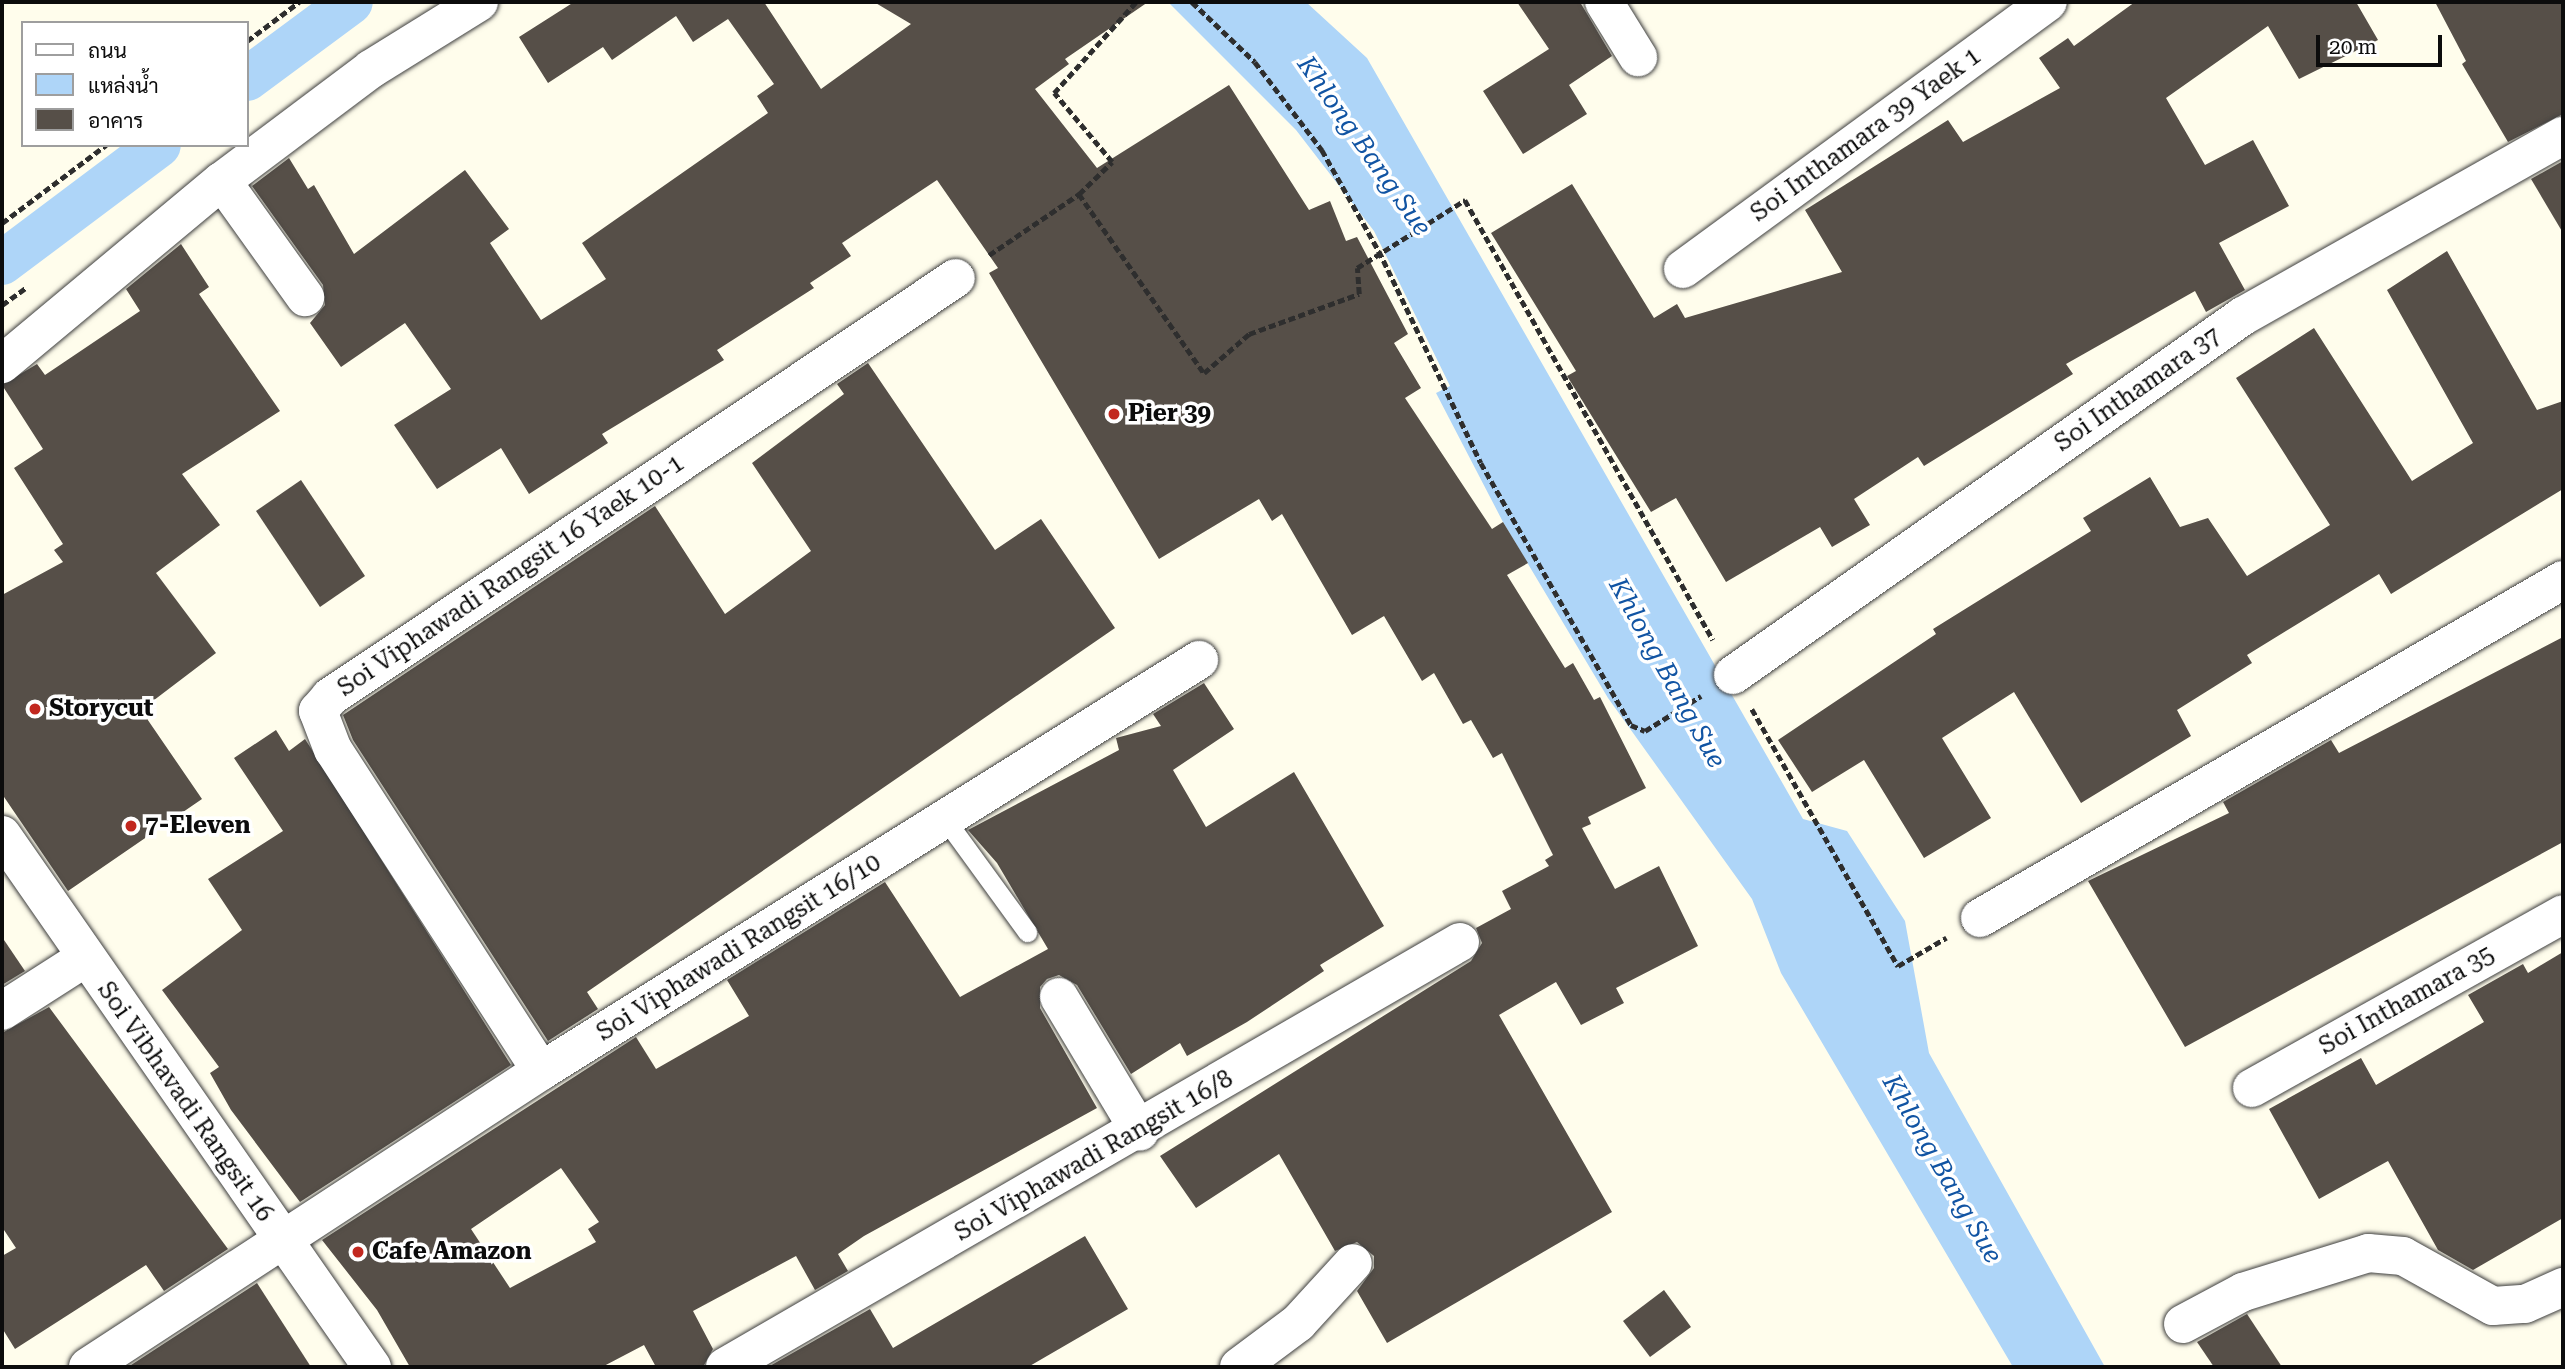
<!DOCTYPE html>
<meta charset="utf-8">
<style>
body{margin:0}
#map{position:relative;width:2565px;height:1369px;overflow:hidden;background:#fffdec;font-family:"Roboto Serif",Sarabun,serif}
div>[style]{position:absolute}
.water>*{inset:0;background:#aed5f8}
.canal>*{height:44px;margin:-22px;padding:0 22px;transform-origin:22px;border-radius:22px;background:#aed5f8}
.building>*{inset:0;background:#564f48}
.path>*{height:4.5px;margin-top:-2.25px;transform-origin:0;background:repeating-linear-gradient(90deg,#2e2e2e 0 7px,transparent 0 10.5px)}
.roads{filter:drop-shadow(0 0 2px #3f3f3f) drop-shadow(0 0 2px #3f3f3f)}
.service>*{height:19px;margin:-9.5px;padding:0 9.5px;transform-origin:9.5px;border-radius:9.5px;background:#fff}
.minor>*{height:38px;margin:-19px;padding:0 19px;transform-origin:19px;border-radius:19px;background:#fff}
.tertiary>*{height:38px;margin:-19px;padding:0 19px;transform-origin:19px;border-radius:19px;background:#fff}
.dots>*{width:19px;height:19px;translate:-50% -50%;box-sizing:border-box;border:4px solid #fff;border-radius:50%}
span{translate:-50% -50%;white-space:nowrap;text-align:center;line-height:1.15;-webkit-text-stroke:7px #fff;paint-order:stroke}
.street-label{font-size:24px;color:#0c0c0c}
.poi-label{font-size:24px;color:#0c0c0c;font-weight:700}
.left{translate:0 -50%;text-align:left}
.water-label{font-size:26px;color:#1154a3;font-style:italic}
.frame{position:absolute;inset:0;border:4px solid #0c0c0c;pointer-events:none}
.legend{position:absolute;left:21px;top:21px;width:228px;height:126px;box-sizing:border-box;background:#fff;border:2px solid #9e9e9e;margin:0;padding:9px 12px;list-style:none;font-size:21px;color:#0c0c0c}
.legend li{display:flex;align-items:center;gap:14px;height:35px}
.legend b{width:35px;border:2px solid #9e9e9e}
.scale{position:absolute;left:2316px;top:35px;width:126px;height:32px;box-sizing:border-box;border:4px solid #0c0c0c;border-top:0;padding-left:9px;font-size:21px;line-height:24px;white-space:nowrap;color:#0c0c0c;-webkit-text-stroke:5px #fff;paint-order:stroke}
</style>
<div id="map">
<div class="water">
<i style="clip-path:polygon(1168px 2px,1306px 2px,1367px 58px,1803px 819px,1847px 831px,1905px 921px,1929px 1053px,2105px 1367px,2013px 1367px,1781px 973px,1752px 899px,1608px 698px,1503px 522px,1436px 393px,1450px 386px,1374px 231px,1296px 130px)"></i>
</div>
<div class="canal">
<i style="left:247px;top:79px;width:129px;rotate:-36.5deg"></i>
<i style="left:2px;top:263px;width:196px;rotate:-36.9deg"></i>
</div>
<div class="building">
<i style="clip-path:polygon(574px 2px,764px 2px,821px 89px,911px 24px,874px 2px,1148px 2px,1065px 59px,1069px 64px,1035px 89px,1097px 168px,1229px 85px,1309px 210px,1330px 201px,1346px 241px,1357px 237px,1408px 334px,1394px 343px,1421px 388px,1405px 398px,1492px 529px,1503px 522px,1528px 563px,1507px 575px,1565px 668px,1573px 663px,1594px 700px,1600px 697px,1646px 788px,1588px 817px,1591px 824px,1582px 828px,1615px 889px,1659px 866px,1698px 946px,1616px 988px,1624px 1003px,1581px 1025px,1556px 982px,1499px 1015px,1612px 1212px,1387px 1343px,1357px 1291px,1374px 1268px,1374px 1256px,1357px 1242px,1335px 1251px,1279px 1154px,1196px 1208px,1160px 1156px,1471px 961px,1482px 943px,1476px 928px,1511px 909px,1502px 891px,1549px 866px,1545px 860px,1553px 855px,1502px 753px,1493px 758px,1471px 720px,1463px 724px,1434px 673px,1422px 681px,1384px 616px,1352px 635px,1282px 514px,1272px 521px,1259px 499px,1159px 559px,989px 273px,998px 268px,937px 180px,842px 243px,851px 256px,810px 283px,814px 288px,717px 350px,724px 360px,602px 434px,608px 443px,529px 494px,501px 448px,437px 489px,394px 425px,451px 389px,405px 323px,341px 367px,310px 323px,325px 305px,323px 285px,252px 186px,289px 158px,308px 189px,314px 185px,354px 254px,465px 170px,509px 229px,490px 243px,541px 320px,606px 279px,582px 243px,768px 113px,757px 96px,774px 84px,728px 19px,693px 42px,676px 16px,612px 60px,603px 47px,548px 83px,519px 37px)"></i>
<i style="clip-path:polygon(1517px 2px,1580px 2px,1612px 56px,1569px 85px,1587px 114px,1523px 154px,1483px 91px,1549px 49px)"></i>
<i style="clip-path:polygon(2135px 2px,2356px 2px,2378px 40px,2299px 79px,2268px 26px,2166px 98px,2205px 165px,2253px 140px,2289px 206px,2219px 243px,2245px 290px,2206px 312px,2195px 291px,2066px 364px,2073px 374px,1924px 466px,1918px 457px,1854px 499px,1870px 525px,1832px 547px,1820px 527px,1726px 582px,1676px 498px,1651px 512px,1567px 376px,1576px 371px,1491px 233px,1572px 184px,1654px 318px,1677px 304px,1685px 318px,1842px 272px,1805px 210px,1948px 120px,1963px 142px,2060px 88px,2039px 58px,2068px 38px,2074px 46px)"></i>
<i style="clip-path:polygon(2435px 2px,2563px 2px,2563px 114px,2508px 142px,2462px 64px,2466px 61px)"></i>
<i style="clip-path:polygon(2563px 161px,2563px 233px,2531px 179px)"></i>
<i style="clip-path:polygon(181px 244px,209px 287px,199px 294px,280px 411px,182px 474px,220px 525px,156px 573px,216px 653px,141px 710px,202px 799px,68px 891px,2px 794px,2px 595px,63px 562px,54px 550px,63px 544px,14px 468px,43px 449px,2px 385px,37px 364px,45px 375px,140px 311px,126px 289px)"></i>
<i style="clip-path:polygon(2447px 251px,2537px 410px,2563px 401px,2563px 489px,2391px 594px,2379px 574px,2247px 655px,2252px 663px,2177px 710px,2191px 736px,2081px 803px,2014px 692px,1942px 738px,1991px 818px,1924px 858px,1864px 760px,1812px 792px,1778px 740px,1936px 634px,1933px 629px,2091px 531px,2083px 518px,2150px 477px,2180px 527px,2208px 518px,2247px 576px,2330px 525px,2236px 378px,2314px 328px,2412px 481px,2473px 443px,2387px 290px)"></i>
<i style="clip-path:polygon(868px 363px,995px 550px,1041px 519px,1115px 628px,587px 992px,598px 1009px,548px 1041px,353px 740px,343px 715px,655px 506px,725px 614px,811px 551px,752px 463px,844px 394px,837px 384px)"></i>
<i style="clip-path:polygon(301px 480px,365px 576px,320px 607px,256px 511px)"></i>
<i style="clip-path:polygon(2563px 637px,2563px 842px,2185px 1047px,2088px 881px,2229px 813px,2223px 802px,2331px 740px,2339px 753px)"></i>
<i style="clip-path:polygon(evenodd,1204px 683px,1234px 729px,1173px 770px,1206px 827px,1294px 772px,1384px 926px,1320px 965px,1324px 971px,1247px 1022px,1187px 1056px,1180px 1043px,1131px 1074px,1077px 985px,1059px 975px,1047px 979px,1040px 987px,1040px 1008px,1097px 1108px,864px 1236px,838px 1254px,848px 1271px,815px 1290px,796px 1256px,693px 1311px,713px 1349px,703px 1367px,656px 1367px,644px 1345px,602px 1367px,410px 1367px,377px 1310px,322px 1240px,636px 1037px,656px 1069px,749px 1016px,727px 980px,885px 882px,960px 997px,1048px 949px,997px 863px,968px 830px,1119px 750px,1116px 738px,1161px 726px,1153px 714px,1204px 683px,561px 1168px,599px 1222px,588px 1229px,596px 1242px,510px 1288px,471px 1229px,561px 1168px)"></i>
<i style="clip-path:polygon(276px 730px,289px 751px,305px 739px,511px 1065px,300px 1202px,231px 1110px,210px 1073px,219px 1067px,162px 990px,242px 930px,208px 879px,283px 831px,234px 758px)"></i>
<i style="clip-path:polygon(2px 937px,25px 971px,2px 985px)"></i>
<i style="clip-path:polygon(2563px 952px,2563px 1218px,2473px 1270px,2438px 1250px,2388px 1161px,2319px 1199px,2269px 1109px,2361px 1058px,2376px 1085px,2484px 1022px,2468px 995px,2523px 964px,2528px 973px)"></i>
<i style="clip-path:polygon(49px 1007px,228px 1249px,164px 1291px,146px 1265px,15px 1349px,2px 1328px,2px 1256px,16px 1248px,2px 1227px,2px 1033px)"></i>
<i style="clip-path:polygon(1085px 1236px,1128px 1309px,1028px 1367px,768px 1367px,870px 1309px,893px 1348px)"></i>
<i style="clip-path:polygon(257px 1283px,311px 1367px,128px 1367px)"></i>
<i style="clip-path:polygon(1664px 1290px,1691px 1327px,1650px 1357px,1623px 1321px)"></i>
<i style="clip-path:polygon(2247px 1314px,2282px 1367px,2214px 1367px,2197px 1342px)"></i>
</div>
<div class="path">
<i style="left:1192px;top:2px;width:87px;rotate:43.6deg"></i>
<i style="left:1255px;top:62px;width:111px;rotate:52.7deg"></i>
<i style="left:1322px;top:150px;width:116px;rotate:60.6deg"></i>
<i style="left:1379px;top:251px;width:235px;rotate:64.3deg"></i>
<i style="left:1481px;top:463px;width:302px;rotate:60.2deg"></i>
<i style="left:1631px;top:725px;width:15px;rotate:23deg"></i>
<i style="left:1645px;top:731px;width:66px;rotate:-32deg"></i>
<i style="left:247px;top:41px;width:65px;rotate:-36.9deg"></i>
<i style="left:1079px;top:194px;width:46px;rotate:-44.1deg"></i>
<i style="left:1112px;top:162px;width:90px;rotate:-130deg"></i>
<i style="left:1054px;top:93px;width:122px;rotate:-48deg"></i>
<i style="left:2px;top:223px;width:130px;rotate:-36.9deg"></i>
<i style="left:989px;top:255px;width:109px;rotate:-34.1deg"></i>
<i style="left:1079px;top:194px;width:218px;rotate:55.1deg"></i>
<i style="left:1204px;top:373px;width:60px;rotate:-40.9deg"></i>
<i style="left:1249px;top:334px;width:117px;rotate:-20deg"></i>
<i style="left:1359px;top:294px;width:26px;rotate:-94deg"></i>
<i style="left:1357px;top:268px;width:128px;rotate:-32.2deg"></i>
<i style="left:1465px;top:200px;width:505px;rotate:60.59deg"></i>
<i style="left:2px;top:305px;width:29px;rotate:-36deg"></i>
<i style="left:1752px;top:709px;width:296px;rotate:60.4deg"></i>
<i style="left:1898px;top:966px;width:56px;rotate:-30.3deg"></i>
</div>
<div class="roads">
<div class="service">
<i style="left:945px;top:819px;width:140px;rotate:54deg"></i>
</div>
<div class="minor">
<i style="left:1604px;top:2px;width:65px;rotate:58.3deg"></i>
<i style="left:222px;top:181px;width:143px;rotate:54.4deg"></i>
<i style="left:1683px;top:269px;width:452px;rotate:-36.2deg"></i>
<i style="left:2px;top:364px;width:286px;rotate:-39.8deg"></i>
<i style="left:222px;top:181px;width:186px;rotate:-36.9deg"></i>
<i style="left:371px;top:69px;width:127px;rotate:-31.8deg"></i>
<i style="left:1733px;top:675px;width:624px;rotate:-35.14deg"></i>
<i style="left:2243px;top:316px;width:367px;rotate:-29.4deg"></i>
<i style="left:1980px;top:918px;width:674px;rotate:-30.1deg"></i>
<i style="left:1059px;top:997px;width:157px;rotate:59deg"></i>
<i style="left:2px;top:1011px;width:98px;rotate:-32.6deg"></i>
<i style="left:541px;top:1071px;width:382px;rotate:-122.9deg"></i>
<i style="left:333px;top:750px;width:42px;rotate:-111deg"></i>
<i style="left:318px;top:711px;width:18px;rotate:-49deg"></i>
<i style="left:330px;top:697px;width:753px;rotate:-33.8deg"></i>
<i style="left:2252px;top:1088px;width:356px;rotate:-29.2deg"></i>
<i style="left:2183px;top:1324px;width:68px;rotate:-28.1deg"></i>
<i style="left:2243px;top:1292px;width:131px;rotate:-17.3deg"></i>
<i style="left:2368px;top:1253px;width:35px;rotate:5deg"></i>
<i style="left:2403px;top:1256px;width:103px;rotate:29.1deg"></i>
<i style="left:2493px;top:1306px;width:32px;rotate:-4deg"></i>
<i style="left:2525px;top:1304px;width:42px;rotate:-24.1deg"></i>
<i style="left:88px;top:1367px;width:541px;rotate:-33.16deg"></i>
<i style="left:541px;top:1071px;width:776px;rotate:-31.99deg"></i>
<i style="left:725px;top:1367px;width:849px;rotate:-30.04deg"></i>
<i style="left:1239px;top:1367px;width:74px;rotate:-36.7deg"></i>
<i style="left:1298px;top:1323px;width:81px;rotate:-47.5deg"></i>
</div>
<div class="tertiary">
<i style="left:2px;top:835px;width:648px;rotate:55.18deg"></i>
</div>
</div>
<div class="dots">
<i style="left:1114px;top:414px;background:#c2281f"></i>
<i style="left:35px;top:709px;background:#c2281f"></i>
<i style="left:131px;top:826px;background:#c2281f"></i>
<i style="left:358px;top:1252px;background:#c2281f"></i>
</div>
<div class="street-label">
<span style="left:1866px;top:135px;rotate:-36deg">Soi Inthamara 39 Yaek 1</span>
<span style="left:2138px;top:390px;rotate:-35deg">Soi Inthamara 37</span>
<span style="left:511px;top:576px;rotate:-34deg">Soi Viphawadi Rangsit 16 Yaek 10-1</span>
<span style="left:739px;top:948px;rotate:-32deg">Soi Viphawadi Rangsit 16/10</span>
<span style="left:2407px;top:1001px;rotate:-29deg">Soi Inthamara 35</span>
<span style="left:185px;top:1102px;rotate:55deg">Soi Vibhavadi Rangsit 16</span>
<span style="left:1094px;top:1156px;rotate:-30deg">Soi Viphawadi Rangsit 16/8</span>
</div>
<div class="poi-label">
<span class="left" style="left:1128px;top:414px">Pier 39</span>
<span class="left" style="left:49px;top:709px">Storycut</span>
<span class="left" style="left:145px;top:826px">7-Eleven</span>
<span class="left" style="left:372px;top:1252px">Cafe Amazon</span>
</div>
<div class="water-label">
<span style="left:1364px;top:146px;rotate:55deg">Khlong Bang Sue</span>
<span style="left:1667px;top:673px;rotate:61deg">Khlong Bang Sue</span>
<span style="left:1942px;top:1169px;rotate:60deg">Khlong Bang Sue</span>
</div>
<div class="frame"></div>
<ul class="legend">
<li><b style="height:9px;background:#fff"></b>ถนน</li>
<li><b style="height:19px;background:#aed5f8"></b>แหล่งน้ำ</li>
<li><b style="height:19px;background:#564f48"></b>อาคาร</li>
</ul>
<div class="scale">20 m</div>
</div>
